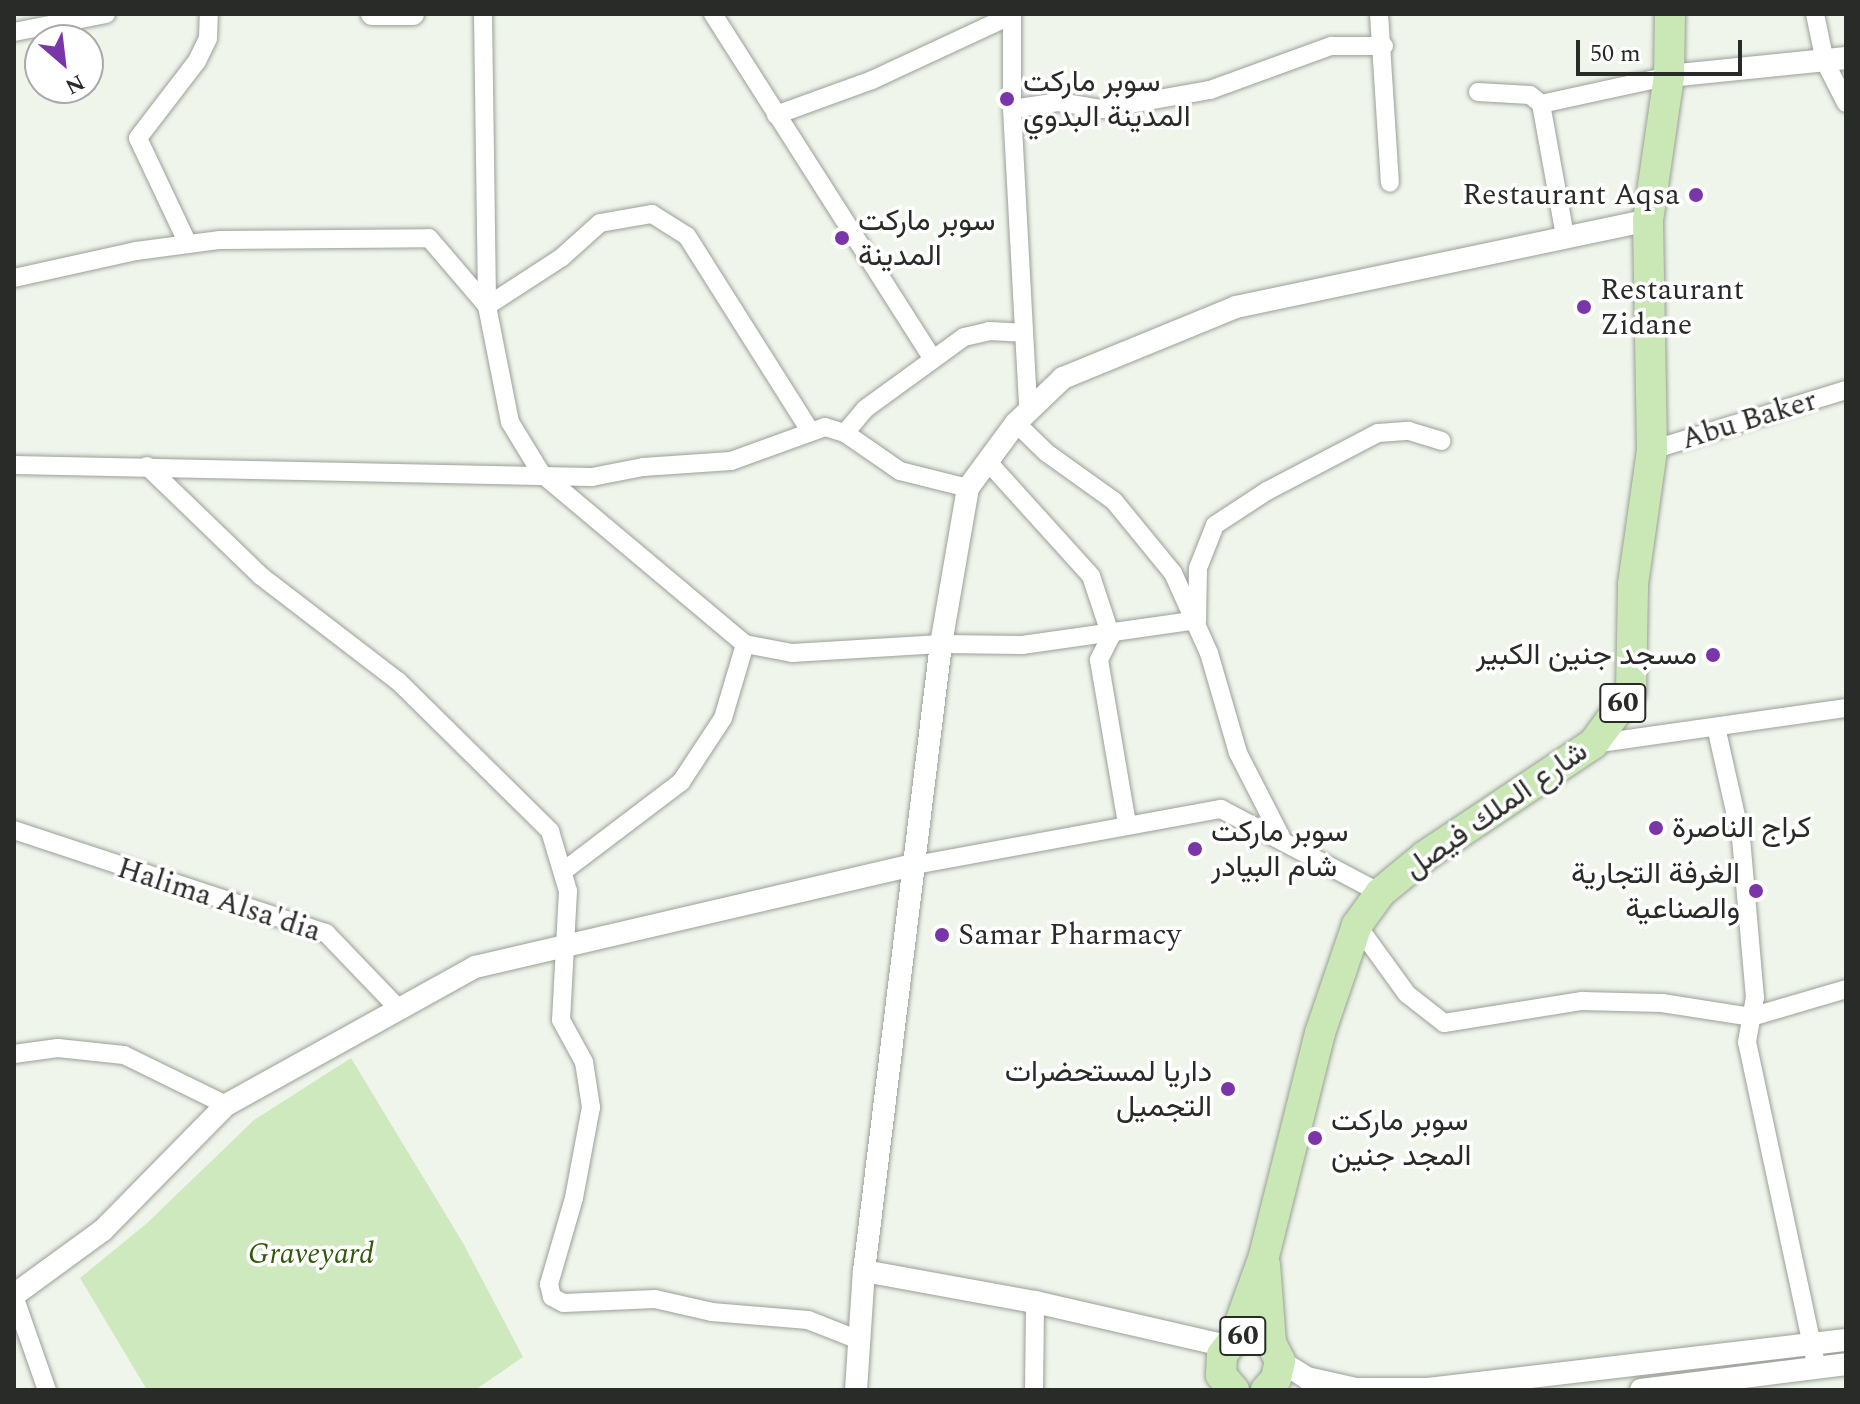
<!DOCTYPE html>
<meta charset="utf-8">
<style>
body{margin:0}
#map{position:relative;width:1860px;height:1404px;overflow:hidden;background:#eff5eb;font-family:Spectral,Vazirmatn,serif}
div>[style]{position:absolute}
.green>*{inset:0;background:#cfe9bf}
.roads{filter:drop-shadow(0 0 2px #9aa097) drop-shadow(0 0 2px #9aa097)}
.minor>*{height:18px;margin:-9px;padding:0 9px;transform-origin:9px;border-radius:9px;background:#fff}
.tertiary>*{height:22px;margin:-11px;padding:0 11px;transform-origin:11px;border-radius:11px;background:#fff}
.primary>*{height:30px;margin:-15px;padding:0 15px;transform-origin:15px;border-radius:15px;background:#c9e8b5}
.dots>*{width:22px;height:22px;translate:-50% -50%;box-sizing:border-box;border:4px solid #fff;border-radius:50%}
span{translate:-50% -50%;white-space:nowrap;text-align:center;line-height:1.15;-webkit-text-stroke:7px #fff;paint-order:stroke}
.shield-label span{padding:2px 6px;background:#fff;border:2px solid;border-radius:6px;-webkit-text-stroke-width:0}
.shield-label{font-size:28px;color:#292b28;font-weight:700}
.poi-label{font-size:30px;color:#292b28}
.left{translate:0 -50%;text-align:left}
.right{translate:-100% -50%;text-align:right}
.street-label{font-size:30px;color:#292b28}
.park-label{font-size:30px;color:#315a08;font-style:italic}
.frame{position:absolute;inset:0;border:16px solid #292b28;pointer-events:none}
.north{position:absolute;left:24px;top:24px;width:80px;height:80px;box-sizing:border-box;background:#fff;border:2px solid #a9aaa9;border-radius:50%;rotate:152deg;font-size:22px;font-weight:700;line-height:32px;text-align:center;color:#292b28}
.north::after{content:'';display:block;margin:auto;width:28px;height:36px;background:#7a35a8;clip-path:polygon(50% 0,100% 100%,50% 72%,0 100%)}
.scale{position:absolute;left:1576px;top:40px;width:166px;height:36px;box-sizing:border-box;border:4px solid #292b28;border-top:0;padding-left:10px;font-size:24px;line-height:28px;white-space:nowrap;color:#292b28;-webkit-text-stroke:6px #fff;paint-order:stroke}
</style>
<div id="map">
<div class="green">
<i style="clip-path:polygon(351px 1058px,463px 1243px,523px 1357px,475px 1390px,147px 1390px,80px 1278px,146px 1224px,254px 1120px)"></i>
</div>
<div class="roads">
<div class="minor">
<i style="left:483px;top:14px;width:292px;rotate:89.2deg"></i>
<i style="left:487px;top:306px;width:118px;rotate:78.8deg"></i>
<i style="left:510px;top:422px;width:60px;rotate:58.7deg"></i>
<i style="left:541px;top:473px;width:266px;rotate:40deg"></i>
<i style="left:745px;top:644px;width:48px;rotate:10.8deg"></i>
<i style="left:792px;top:653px;width:149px;rotate:-3.5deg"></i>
<i style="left:941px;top:644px;width:81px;rotate:0.7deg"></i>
<i style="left:1022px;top:645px;width:177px;rotate:-8.1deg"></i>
<i style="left:1197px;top:620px;width:52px;rotate:-88.9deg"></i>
<i style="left:1198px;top:568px;width:46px;rotate:-68.4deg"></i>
<i style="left:1215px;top:525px;width:62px;rotate:-33.2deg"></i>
<i style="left:1267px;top:491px;width:125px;rotate:-27.6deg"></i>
<i style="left:1378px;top:433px;width:31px;rotate:-4deg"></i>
<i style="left:1409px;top:431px;width:34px;rotate:17deg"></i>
<i style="left:713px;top:14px;width:409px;rotate:57.5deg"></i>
<i style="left:1012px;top:14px;width:95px;rotate:90deg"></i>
<i style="left:1012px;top:109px;width:300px;rotate:86.9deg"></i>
<i style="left:1379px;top:14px;width:169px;rotate:86.3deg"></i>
<i style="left:1815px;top:14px;width:49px;rotate:78.2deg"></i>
<i style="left:1825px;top:62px;width:46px;rotate:62.9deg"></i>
<i style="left:14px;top:32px;width:94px;rotate:-11.1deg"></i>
<i style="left:1478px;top:92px;width:52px;rotate:3.3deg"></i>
<i style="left:1530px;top:95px;width:14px;rotate:39deg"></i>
<i style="left:1012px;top:109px;width:48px;rotate:-8.5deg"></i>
<i style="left:1059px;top:102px;width:44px;rotate:9.2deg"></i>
<i style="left:1102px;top:109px;width:110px;rotate:-10deg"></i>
<i style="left:1210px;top:90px;width:129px;rotate:-20deg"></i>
<i style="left:1331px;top:46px;width:53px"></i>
<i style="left:776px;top:115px;width:102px;rotate:-20deg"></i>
<i style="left:872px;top:80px;width:154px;rotate:-24.9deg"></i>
<i style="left:1565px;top:236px;width:134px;rotate:-100.3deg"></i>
<i style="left:1541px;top:104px;width:131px;rotate:-12.3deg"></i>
<i style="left:188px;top:244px;width:117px;rotate:-115.3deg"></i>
<i style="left:138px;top:138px;width:97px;rotate:-52.5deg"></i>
<i style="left:197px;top:61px;width:25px;rotate:-64deg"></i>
<i style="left:208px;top:38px;width:24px;rotate:-88deg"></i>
<i style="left:14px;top:278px;width:125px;rotate:-12.5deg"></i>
<i style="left:136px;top:251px;width:85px;rotate:-7.5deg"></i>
<i style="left:220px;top:240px;width:209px;rotate:-0.5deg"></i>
<i style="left:429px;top:238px;width:89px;rotate:49.5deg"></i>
<i style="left:487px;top:306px;width:88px;rotate:-33deg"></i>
<i style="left:561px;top:258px;width:52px;rotate:-41.9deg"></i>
<i style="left:600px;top:223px;width:53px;rotate:-9.8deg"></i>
<i style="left:652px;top:214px;width:41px;rotate:32.2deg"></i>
<i style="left:687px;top:236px;width:228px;rotate:57.7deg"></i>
<i style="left:1016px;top:423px;width:43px;rotate:44.1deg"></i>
<i style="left:1047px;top:453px;width:82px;rotate:35.6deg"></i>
<i style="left:1114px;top:501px;width:93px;rotate:50.7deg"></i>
<i style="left:1173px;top:573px;width:88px;rotate:65.8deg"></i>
<i style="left:1209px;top:653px;width:104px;rotate:73.8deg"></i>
<i style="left:1238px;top:753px;width:94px;rotate:62.9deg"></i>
<i style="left:845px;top:433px;width:31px;rotate:-50deg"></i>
<i style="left:865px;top:409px;width:122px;rotate:-36deg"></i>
<i style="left:964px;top:337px;width:26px;rotate:-13deg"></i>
<i style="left:989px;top:331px;width:34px;rotate:3deg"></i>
<i style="left:1652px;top:450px;width:203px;rotate:-17.2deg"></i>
<i style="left:989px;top:463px;width:152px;rotate:47.9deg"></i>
<i style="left:1091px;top:576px;width:63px;rotate:71.6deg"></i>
<i style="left:1111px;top:636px;width:27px;rotate:117deg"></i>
<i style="left:1099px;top:660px;width:165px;rotate:80.3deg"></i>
<i style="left:14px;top:465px;width:578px;rotate:1.19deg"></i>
<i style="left:592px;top:477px;width:52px;rotate:-11.1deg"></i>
<i style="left:643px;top:467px;width:88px;rotate:-3.9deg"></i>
<i style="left:731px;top:461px;width:100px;rotate:-19.9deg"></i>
<i style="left:825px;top:427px;width:21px;rotate:17deg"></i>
<i style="left:845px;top:433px;width:67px;rotate:34.6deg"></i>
<i style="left:900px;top:471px;width:70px;rotate:14deg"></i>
<i style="left:147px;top:466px;width:158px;rotate:44deg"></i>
<i style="left:261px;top:576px;width:173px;rotate:37.5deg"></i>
<i style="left:398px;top:681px;width:214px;rotate:44.6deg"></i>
<i style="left:550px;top:831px;width:63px;rotate:73.3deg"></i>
<i style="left:568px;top:891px;width:129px;rotate:93.1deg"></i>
<i style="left:561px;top:1020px;width:48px;rotate:61.3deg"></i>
<i style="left:584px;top:1062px;width:46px;rotate:81.2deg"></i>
<i style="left:591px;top:1107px;width:93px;rotate:100.6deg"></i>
<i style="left:574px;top:1198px;width:90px;rotate:106.2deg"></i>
<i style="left:549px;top:1284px;width:13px;rotate:77deg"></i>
<i style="left:552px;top:1297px;width:13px;rotate:27deg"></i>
<i style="left:564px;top:1303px;width:91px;rotate:-2.5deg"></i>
<i style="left:655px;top:1299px;width:58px;rotate:12.8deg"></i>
<i style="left:712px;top:1312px;width:96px;rotate:4.8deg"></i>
<i style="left:808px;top:1320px;width:55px;rotate:21.4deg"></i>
<i style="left:1716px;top:727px;width:114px;rotate:77.3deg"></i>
<i style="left:1741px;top:838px;width:160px;rotate:85deg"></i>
<i style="left:1755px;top:997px;width:46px;rotate:100.1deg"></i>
<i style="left:1747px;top:1042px;width:333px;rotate:77.9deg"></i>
<i style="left:1593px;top:744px;width:256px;rotate:-8.1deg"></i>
<i style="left:14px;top:830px;width:329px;rotate:18.3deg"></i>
<i style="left:326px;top:933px;width:104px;rotate:46.2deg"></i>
<i style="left:915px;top:865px;width:311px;rotate:-10.4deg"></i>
<i style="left:1221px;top:809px;width:180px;rotate:27.8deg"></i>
<i style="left:565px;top:870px;width:146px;rotate:-37.2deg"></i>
<i style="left:681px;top:782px;width:77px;rotate:-56.7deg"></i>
<i style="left:723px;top:718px;width:77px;rotate:-73.4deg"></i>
<i style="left:1357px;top:925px;width:85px;rotate:54.1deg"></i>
<i style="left:1407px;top:994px;width:47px;rotate:38.1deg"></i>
<i style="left:1444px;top:1023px;width:140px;rotate:-9.1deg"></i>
<i style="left:1582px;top:1001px;width:80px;rotate:1.4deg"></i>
<i style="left:1662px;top:1003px;width:90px;rotate:8.9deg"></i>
<i style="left:1751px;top:1017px;width:99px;rotate:-16.4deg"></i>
<i style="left:14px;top:1054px;width:44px;rotate:-7.8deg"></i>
<i style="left:58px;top:1048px;width:66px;rotate:6.1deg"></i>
<i style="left:124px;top:1055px;width:114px;rotate:26.1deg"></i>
<i style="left:14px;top:1296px;width:100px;rotate:70.7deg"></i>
<i style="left:1034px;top:1390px;width:88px;rotate:-89.3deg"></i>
</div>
<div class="tertiary">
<i style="left:372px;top:14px;width:41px"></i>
<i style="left:1669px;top:76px;width:178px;rotate:-5.8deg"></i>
<i style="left:864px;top:1271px;width:174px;rotate:10.3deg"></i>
<i style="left:1035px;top:1302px;width:197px;rotate:12.9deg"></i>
<i style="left:14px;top:1295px;width:110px;rotate:-36.1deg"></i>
<i style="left:103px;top:1230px;width:175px;rotate:-45.5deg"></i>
<i style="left:226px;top:1105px;width:285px;rotate:-29deg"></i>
<i style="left:475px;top:967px;width:452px;rotate:-13.1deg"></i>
<i style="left:1280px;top:1361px;width:32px;rotate:32deg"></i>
<i style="left:1307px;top:1378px;width:50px;rotate:12.7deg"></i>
<i style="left:1356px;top:1389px;width:72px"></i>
<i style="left:1428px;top:1389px;width:421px;rotate:-6.7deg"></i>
<i style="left:856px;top:1390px;width:119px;rotate:-86.2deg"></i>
<i style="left:864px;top:1271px;width:632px;rotate:-83deg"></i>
<i style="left:941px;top:644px;width:158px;rotate:-80.2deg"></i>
<i style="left:968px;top:488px;width:81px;rotate:-53.6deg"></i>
<i style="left:1016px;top:423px;width:65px;rotate:-43.8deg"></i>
<i style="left:1063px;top:378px;width:187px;rotate:-22.3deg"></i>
<i style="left:1236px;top:307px;width:421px;rotate:-11.9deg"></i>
<i style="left:1641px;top:1390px;width:207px;rotate:-7.2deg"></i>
</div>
<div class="primary">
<i style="left:1265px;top:1265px;width:78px;rotate:85.6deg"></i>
<i style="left:1234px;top:1339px;width:88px;rotate:-70.1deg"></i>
<i style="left:1264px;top:1256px;width:230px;rotate:-75.9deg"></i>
<i style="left:1320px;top:1033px;width:114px;rotate:-71.1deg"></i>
<i style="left:1357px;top:925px;width:39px;rotate:-54deg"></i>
<i style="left:1380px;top:893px;width:58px;rotate:-39.4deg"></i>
<i style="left:1425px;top:856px;width:202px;rotate:-33.7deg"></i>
<i style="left:1593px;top:744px;width:64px;rotate:-53.8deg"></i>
<i style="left:1631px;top:692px;width:108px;rotate:-88.9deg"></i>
<i style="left:1633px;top:584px;width:135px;rotate:-81.9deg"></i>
<i style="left:1652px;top:450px;width:230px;rotate:-91deg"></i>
<i style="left:1648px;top:220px;width:146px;rotate:-81.7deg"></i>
<i style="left:1669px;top:76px;width:62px;rotate:-89.1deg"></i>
<i style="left:1234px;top:1390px;width:20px;rotate:-131deg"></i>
<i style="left:1221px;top:1375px;width:20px;rotate:-87deg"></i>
<i style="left:1222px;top:1355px;width:20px;rotate:-53deg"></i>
<i style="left:1234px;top:1339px;width:20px;rotate:-11deg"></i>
<i style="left:1254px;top:1335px;width:19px;rotate:25deg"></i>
<i style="left:1271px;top:1343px;width:20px;rotate:63deg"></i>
<i style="left:1280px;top:1361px;width:18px;rotate:103deg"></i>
<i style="left:1276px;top:1379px;width:15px;rotate:132deg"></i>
</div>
</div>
<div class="dots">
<i style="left:1007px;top:99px;background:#7a35a8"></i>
<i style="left:1696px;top:195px;background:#7a35a8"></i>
<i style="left:842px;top:238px;background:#7a35a8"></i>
<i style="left:1584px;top:307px;background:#7a35a8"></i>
<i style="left:1713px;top:655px;background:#7a35a8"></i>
<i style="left:1656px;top:828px;background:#7a35a8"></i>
<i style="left:1195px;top:849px;background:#7a35a8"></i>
<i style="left:1756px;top:891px;background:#7a35a8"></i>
<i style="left:942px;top:935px;background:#7a35a8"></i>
<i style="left:1228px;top:1089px;background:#7a35a8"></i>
<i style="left:1315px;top:1138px;background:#7a35a8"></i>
</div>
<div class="shield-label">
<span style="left:1623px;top:703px">60</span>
<span style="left:1243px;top:1336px">60</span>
</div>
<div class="poi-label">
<span class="left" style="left:1023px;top:99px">سوبر ماركت<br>المدينة البدوي</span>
<span class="right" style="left:1680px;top:195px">Restaurant Aqsa</span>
<span class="left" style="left:858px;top:238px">سوبر ماركت<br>المدينة</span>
<span class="left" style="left:1600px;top:307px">Restaurant<br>Zidane</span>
<span class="right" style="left:1697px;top:655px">مسجد جنين الكبير</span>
<span class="left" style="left:1672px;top:828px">كراج الناصرة</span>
<span class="left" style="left:1211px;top:849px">سوبر ماركت<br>شام البيادر</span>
<span class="right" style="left:1740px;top:891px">الغرفة التجارية<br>والصناعية</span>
<span class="left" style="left:958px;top:935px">Samar Pharmacy</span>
<span class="right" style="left:1212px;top:1089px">داريا لمستحضرات<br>التجميل</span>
<span class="left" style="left:1331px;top:1138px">سوبر ماركت<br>المجد جنين</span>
</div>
<div class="street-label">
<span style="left:1749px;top:420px;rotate:-17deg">Abu Baker</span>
<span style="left:1496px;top:810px;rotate:-35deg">شارع الملك فيصل</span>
<span style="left:219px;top:900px;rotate:18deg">Halima Alsa'dia</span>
</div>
<div class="park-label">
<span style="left:311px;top:1254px">Graveyard</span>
</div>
<div class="frame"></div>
<div class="north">N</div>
<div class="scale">50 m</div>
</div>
